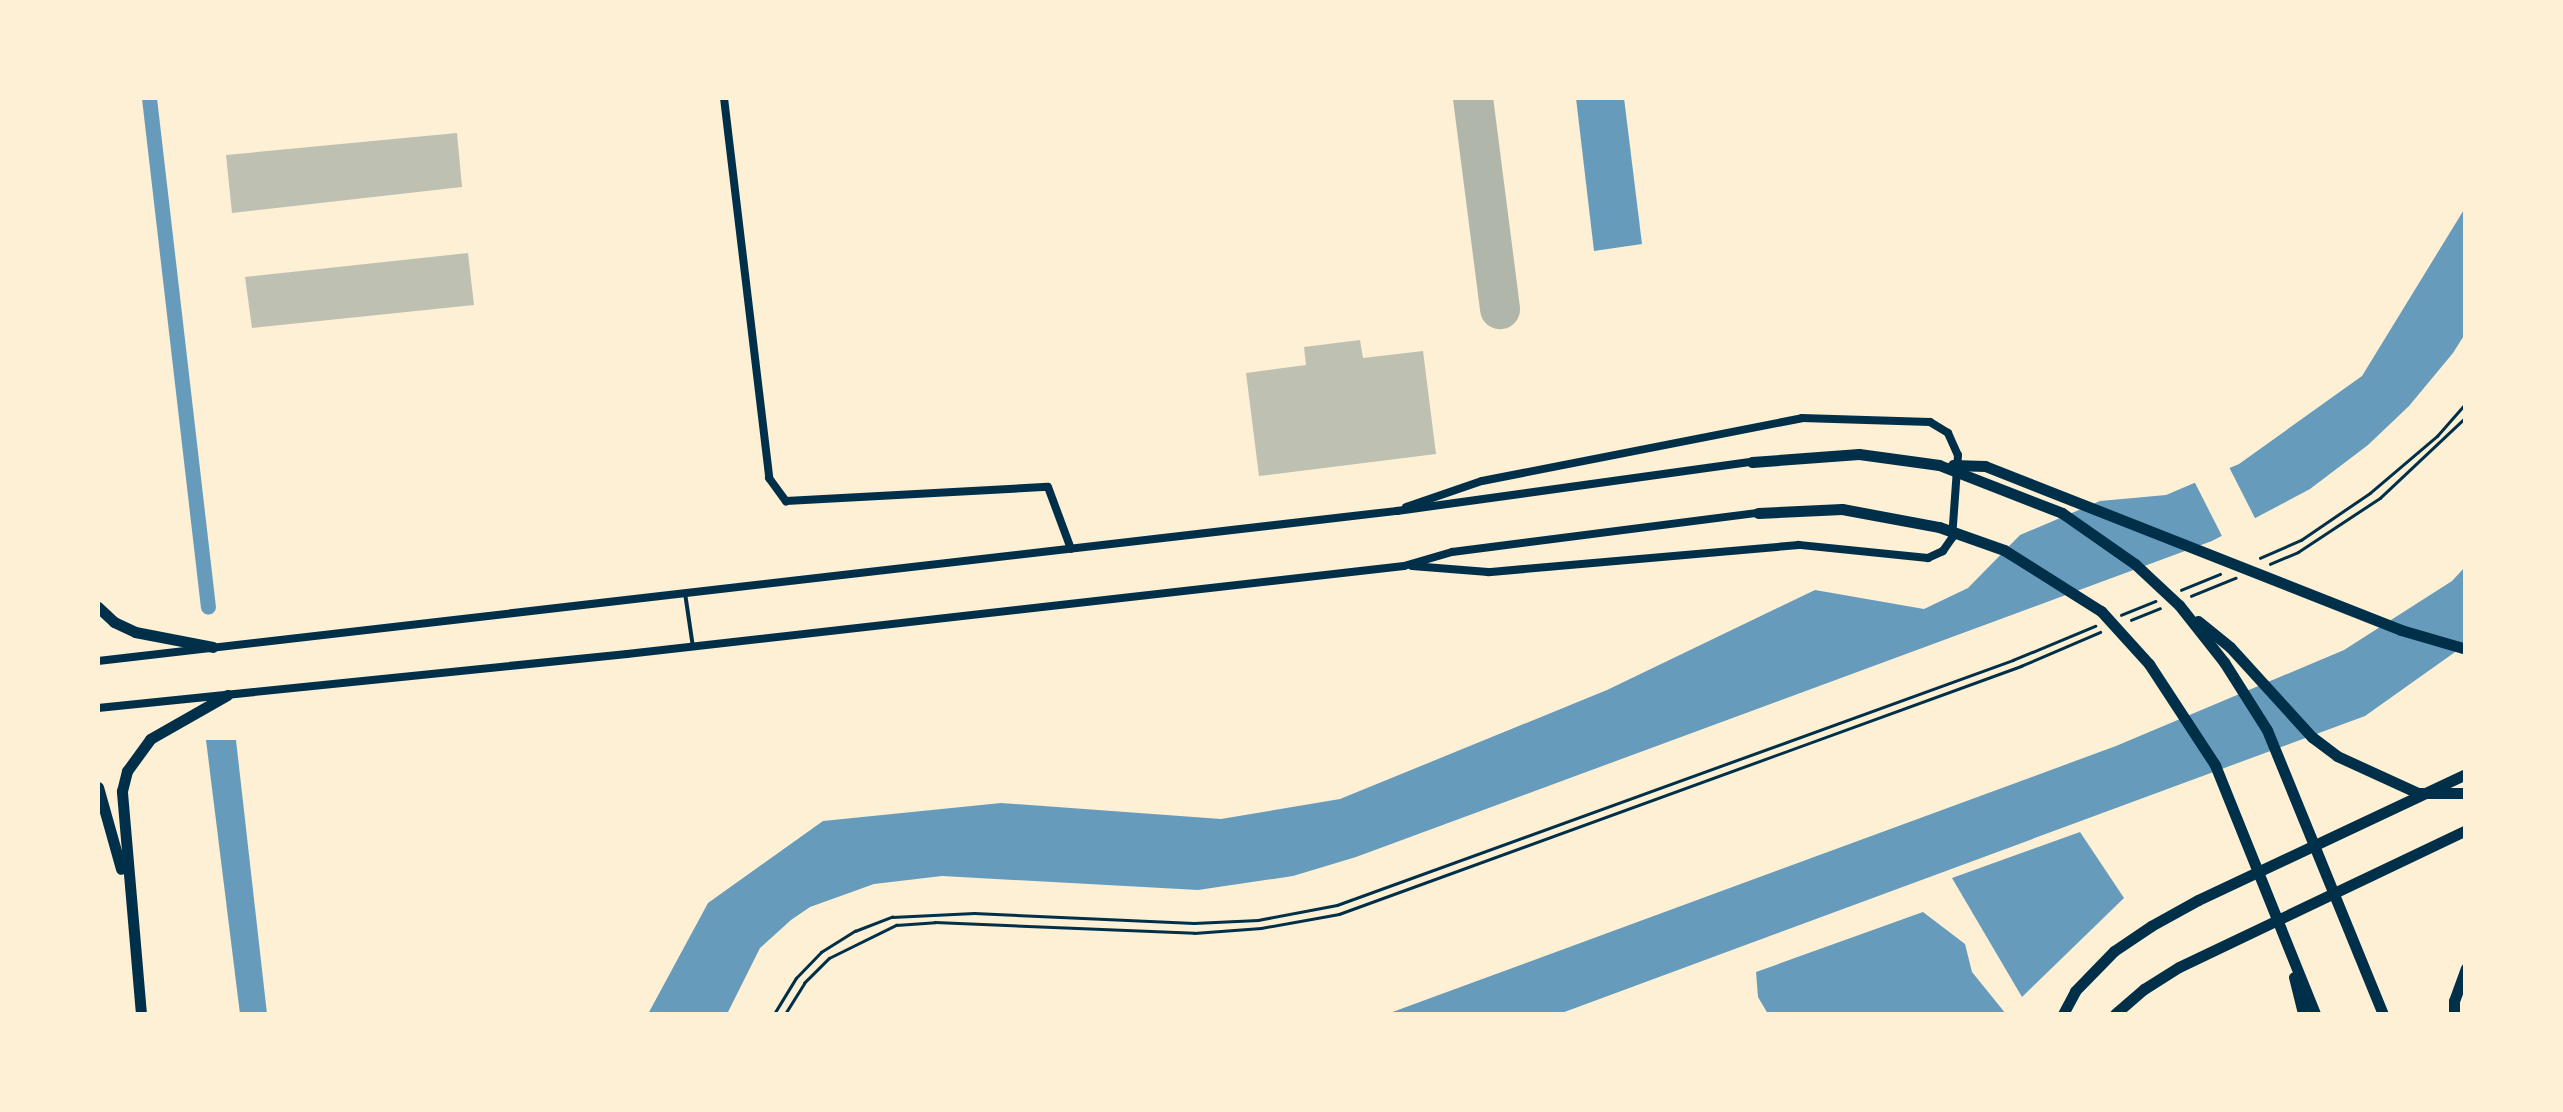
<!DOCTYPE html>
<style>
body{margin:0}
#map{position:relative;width:2563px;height:1112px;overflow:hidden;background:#fdf0d5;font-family:Poppins,sans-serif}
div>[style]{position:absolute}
.water>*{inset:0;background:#669bbc}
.pier>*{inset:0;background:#fdf0d5}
.canal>*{height:15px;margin:-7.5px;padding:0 7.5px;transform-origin:7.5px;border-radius:7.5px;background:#669bbc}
.taxiway>*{height:40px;margin:-20px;padding:0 20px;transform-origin:20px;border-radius:20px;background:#b1b6ab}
.building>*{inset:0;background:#bec0b2}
.path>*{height:2.5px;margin:-1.25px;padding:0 1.25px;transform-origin:1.25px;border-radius:1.25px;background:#003049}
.service>*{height:4px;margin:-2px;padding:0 2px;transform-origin:2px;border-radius:2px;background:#003049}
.minor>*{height:8px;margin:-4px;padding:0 4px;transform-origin:4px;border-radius:4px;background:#003049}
.primary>*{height:11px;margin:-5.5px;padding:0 5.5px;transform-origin:5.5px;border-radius:5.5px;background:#003049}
.trunk>*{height:11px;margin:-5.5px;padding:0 5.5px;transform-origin:5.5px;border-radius:5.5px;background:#003049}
span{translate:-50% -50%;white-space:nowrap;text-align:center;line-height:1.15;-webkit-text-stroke:9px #fdf0d5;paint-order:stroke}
.frame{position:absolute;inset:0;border:100px solid #fdf0d5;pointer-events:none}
</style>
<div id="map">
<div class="water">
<i style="clip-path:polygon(1576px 98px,1624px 98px,1642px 244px,1594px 251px)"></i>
<i style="clip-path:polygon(2465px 208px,2465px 334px,2453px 353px,2409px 406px,2368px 445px,2310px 489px,2212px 541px,1356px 857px,1293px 876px,1198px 890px,942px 876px,874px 884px,810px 907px,791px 920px,760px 948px,727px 1014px,648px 1014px,708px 903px,823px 821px,1001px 803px,1221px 819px,1340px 799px,1607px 690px,1815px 590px,1924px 609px,1968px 588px,2020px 535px,2100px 501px,2166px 495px,2239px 464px,2362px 376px)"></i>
<i style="clip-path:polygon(2465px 567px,2465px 645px,2365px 716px,1559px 1014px,1387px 1014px,2116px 746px,2344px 650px,2452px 581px)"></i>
<i style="clip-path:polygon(206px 740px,236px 740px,267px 1014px,240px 1014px)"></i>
<i style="clip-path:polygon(2080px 832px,2124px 898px,2022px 997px,1952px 878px)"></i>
<i style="clip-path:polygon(1923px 912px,1965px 944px,1972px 972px,2006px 1014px,1768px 1014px,1758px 997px,1756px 972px)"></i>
</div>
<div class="pier">
<i style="clip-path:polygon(2228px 465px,2258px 524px,2224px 540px,2193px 479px)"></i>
</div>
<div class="canal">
<i style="left:149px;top:98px;width:512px;rotate:83.39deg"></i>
</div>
<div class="taxiway">
<i style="left:1473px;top:98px;width:213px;rotate:82.7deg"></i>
</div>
<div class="building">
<i style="clip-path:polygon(457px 133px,462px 187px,232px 213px,226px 155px)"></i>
<i style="clip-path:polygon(468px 253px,474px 305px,252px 328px,245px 277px)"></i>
<i style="clip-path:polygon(1360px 340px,1363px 358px,1423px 351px,1436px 454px,1259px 476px,1246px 373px,1306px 365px,1304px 347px)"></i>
</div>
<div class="path">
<i style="left:2260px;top:558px;width:45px;rotate:-23.7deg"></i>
<i style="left:2301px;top:540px;width:83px;rotate:-34.3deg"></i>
<i style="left:2370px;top:493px;width:88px;rotate:-40.4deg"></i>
<i style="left:2437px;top:436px;width:44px;rotate:-48.7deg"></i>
<i style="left:2270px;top:564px;width:30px;rotate:-23deg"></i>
<i style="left:2298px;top:552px;width:98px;rotate:-33.4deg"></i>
<i style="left:2380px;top:498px;width:118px;rotate:-43.3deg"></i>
<i style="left:2181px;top:590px;width:42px;rotate:-22.3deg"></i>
<i style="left:2191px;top:596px;width:48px;rotate:-22.2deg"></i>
<i style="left:2121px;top:615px;width:37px;rotate:-22deg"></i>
<i style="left:2131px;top:620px;width:31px;rotate:-22deg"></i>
<i style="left:774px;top:1014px;width:42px;rotate:-58.6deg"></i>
<i style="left:796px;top:978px;width:36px;rotate:-46deg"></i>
<i style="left:821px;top:952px;width:40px;rotate:-32deg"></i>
<i style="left:855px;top:931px;width:40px;rotate:-21deg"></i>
<i style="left:892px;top:917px;width:82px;rotate:-2.8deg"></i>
<i style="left:974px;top:913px;width:220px;rotate:2.6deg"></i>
<i style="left:1194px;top:923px;width:64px;rotate:-2.7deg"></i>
<i style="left:1258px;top:920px;width:80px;rotate:-10.8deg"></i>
<i style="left:1337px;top:905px;width:719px;rotate:-19.92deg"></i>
<i style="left:2013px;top:660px;width:89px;rotate:-22.5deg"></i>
<i style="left:785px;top:1014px;width:36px;rotate:-58deg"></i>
<i style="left:804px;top:983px;width:35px;rotate:-45deg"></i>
<i style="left:829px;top:958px;width:75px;rotate:-26.2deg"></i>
<i style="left:896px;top:925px;width:39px;rotate:-4deg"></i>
<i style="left:935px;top:922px;width:259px;rotate:2.4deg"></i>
<i style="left:1194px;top:933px;width:67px;rotate:-4.3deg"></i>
<i style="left:1261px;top:928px;width:79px;rotate:-10.2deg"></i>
<i style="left:1339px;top:914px;width:726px;rotate:-19.98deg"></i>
<i style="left:2021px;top:666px;width:86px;rotate:-23.3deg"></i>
</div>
<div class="service">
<i style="left:685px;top:593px;width:55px;rotate:81.6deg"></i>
</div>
<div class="minor">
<i style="left:724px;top:98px;width:383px;rotate:83.2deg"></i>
<i style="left:769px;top:478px;width:29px;rotate:54deg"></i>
<i style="left:786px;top:501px;width:262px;rotate:-3.1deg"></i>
<i style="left:1048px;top:487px;width:66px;rotate:69.6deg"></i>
<i style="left:1406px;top:507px;width:80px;rotate:-18.9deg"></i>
<i style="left:1482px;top:481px;width:326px;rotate:-11.1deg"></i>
<i style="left:1802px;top:418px;width:128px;rotate:1.8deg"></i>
<i style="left:1930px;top:422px;width:21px;rotate:31deg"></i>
<i style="left:1948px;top:433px;width:24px;rotate:66deg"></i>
<i style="left:1958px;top:455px;width:83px;rotate:94.1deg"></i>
<i style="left:1952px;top:538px;width:16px;rotate:125deg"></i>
<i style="left:1943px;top:551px;width:17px;rotate:155deg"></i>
<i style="left:1928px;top:558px;width:130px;rotate:-174.2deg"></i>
<i style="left:1799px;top:545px;width:312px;rotate:175deg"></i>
<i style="left:1488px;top:572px;width:76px;rotate:-175.5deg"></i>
<i style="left:98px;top:661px;width:1308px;rotate:-6.59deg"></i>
<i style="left:1397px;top:511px;width:358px;rotate:-7.9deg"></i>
<i style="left:98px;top:708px;width:532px;rotate:-5.83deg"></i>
<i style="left:627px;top:654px;width:782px;rotate:-6.46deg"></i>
<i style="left:1404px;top:566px;width:50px;rotate:-16.3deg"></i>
<i style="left:1452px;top:552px;width:308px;rotate:-7.3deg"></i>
</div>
<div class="primary">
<i style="left:1752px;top:462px;width:107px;rotate:-4.3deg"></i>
<i style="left:1859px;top:454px;width:81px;rotate:7.8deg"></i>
<i style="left:1939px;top:465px;width:132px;rotate:21.3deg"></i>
<i style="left:2062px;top:513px;width:89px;rotate:34.9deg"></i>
<i style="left:2135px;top:564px;width:60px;rotate:43deg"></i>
<i style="left:2179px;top:605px;width:73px;rotate:51.7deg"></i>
<i style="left:2224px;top:662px;width:80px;rotate:57.7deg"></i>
<i style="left:2267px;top:730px;width:307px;rotate:67.8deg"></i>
<i style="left:1953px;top:465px;width:32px;rotate:2deg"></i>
<i style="left:1985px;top:466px;width:447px;rotate:21.5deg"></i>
<i style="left:2401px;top:630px;width:68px;rotate:16.3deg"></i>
<i style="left:1758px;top:513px;width:84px;rotate:-2.7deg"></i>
<i style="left:1842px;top:509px;width:99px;rotate:10.5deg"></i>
<i style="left:1939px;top:527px;width:69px;rotate:19.5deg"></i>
<i style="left:2004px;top:550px;width:115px;rotate:32.2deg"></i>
<i style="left:2101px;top:611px;width:72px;rotate:47.8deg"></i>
<i style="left:2149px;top:664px;width:121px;rotate:56.8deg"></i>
<i style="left:2215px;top:765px;width:268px;rotate:68.1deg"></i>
<i style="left:2198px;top:621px;width:41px;rotate:39.1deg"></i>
<i style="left:2230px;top:647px;width:122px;rotate:47.7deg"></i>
<i style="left:2312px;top:737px;width:31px;rotate:37deg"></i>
<i style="left:2337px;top:756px;width:89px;rotate:24.6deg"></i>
<i style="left:2418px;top:793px;width:48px"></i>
<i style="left:2294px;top:977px;width:38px;rotate:76deg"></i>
<i style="left:2063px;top:1014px;width:26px;rotate:-62deg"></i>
<i style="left:2075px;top:991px;width:56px;rotate:-45.7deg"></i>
<i style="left:2114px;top:951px;width:45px;rotate:-34deg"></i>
<i style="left:2151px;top:926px;width:54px;rotate:-29deg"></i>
<i style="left:2198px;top:900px;width:296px;rotate:-25.2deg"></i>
<i style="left:2115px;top:1014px;width:38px;rotate:-41deg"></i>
<i style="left:2144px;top:989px;width:41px;rotate:-32.2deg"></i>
<i style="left:2179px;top:967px;width:318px;rotate:-25.5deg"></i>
<i style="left:2454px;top:1014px;width:13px;rotate:-90deg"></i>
<i style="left:2454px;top:1001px;width:35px;rotate:-70deg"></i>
</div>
<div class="trunk">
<i style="left:98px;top:607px;width:22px;rotate:43deg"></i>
<i style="left:114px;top:622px;width:23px;rotate:25deg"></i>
<i style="left:135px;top:632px;width:79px;rotate:10.9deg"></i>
<i style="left:98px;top:787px;width:85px;rotate:74.3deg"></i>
<i style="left:141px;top:1014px;width:224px;rotate:-94.9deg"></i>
<i style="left:122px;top:791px;width:21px;rotate:-76deg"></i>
<i style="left:127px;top:771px;width:39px;rotate:-54deg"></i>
<i style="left:150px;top:739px;width:89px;rotate:-29.7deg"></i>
</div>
<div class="frame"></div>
</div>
